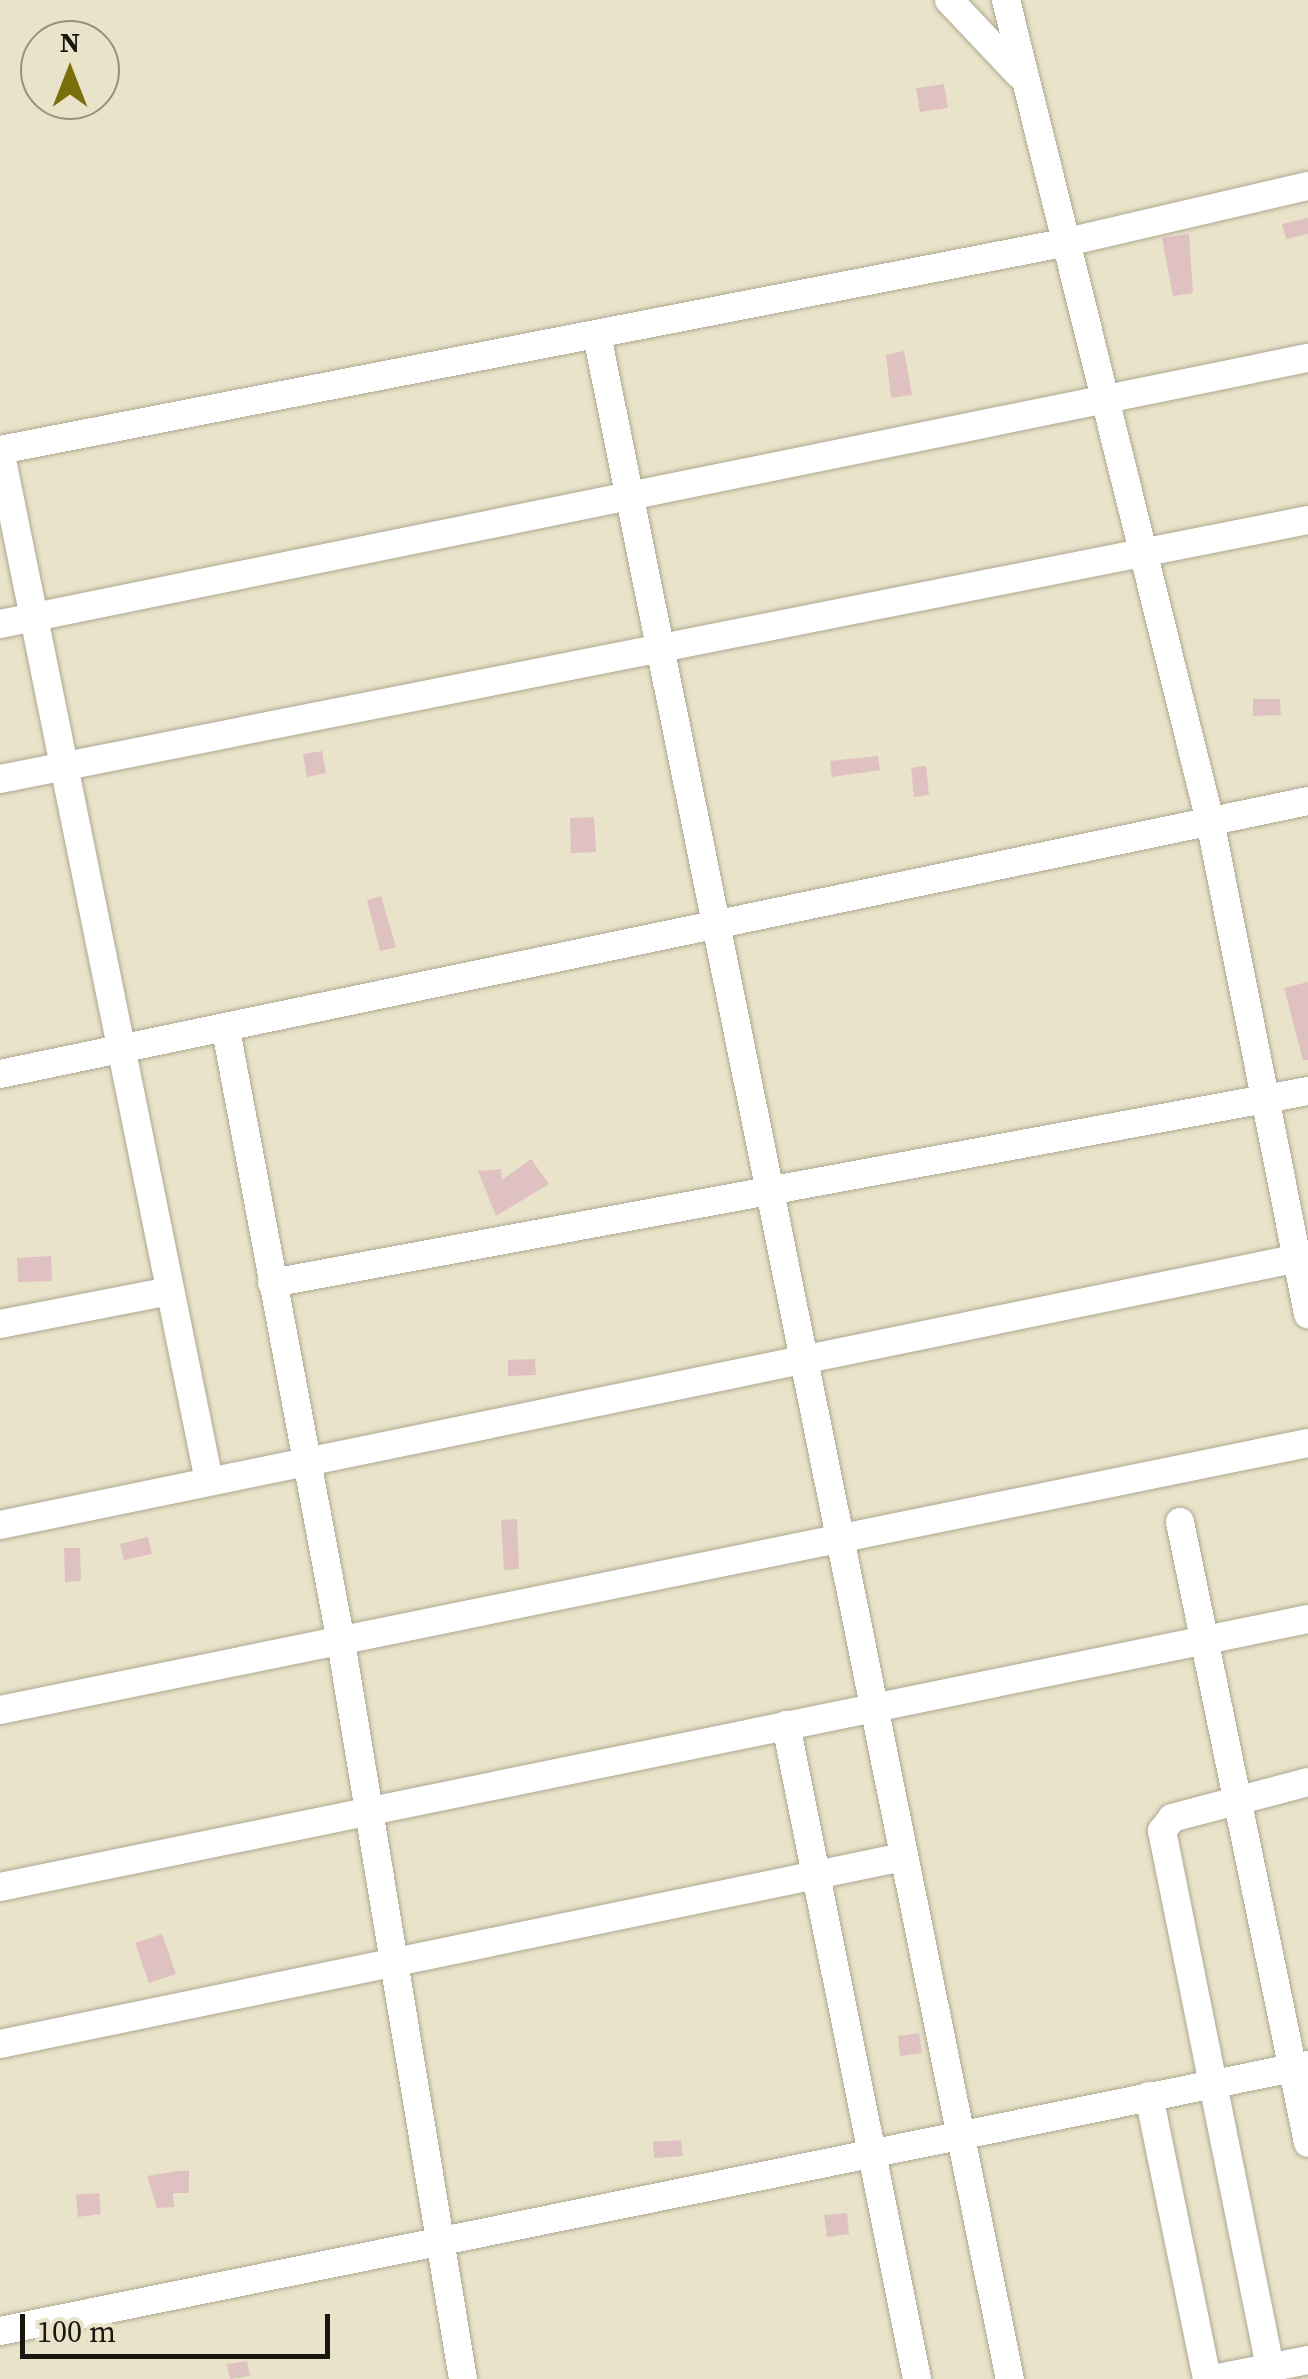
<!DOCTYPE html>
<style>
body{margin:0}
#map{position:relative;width:1308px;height:2379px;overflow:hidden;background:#e9e3ca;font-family:"Source Serif 4",serif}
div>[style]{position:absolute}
.building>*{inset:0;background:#dec1c0}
.roads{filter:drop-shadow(0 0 2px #aea891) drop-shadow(0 0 2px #aea891)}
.minor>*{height:28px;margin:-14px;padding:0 14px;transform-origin:14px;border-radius:14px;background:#fff}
span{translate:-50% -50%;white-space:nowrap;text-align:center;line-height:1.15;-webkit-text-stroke:10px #e9e3ca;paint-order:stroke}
.north{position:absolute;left:20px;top:20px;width:100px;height:100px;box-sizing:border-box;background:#e9e3ca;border:2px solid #96917f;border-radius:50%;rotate:0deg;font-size:28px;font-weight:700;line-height:40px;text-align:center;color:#1a170f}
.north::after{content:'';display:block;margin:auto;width:35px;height:45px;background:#7a6e0b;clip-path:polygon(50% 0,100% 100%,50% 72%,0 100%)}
.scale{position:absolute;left:20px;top:2314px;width:310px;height:45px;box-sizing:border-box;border:5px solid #1a170f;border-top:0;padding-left:12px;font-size:30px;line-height:35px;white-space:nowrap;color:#1a170f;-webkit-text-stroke:8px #e9e3ca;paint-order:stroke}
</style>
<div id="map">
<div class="building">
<i style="clip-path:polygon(944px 84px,948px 108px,920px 112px,916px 88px)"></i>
<i style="clip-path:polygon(1308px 218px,1308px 234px,1286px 239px,1282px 224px)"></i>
<i style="clip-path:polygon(1189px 234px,1193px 293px,1173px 296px,1162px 238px)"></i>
<i style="clip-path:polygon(904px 351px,912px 395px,891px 398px,886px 355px)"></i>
<i style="clip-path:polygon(1253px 699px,1280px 699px,1281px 715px,1253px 716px)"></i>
<i style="clip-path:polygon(322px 751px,326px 773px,307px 777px,303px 754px)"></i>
<i style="clip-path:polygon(878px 756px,880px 770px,832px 777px,830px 761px)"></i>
<i style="clip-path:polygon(926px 766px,929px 795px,914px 797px,911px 768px)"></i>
<i style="clip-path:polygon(594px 817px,596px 852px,571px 853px,570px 818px)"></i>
<i style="clip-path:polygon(381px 896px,396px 947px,380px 951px,367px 900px)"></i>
<i style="clip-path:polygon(1308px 982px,1308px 1060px,1303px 1060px,1284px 988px)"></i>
<i style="clip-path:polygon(531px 1159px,549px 1184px,496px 1216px,478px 1171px,501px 1169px,502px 1180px)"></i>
<i style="clip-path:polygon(51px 1256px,52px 1281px,18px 1282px,17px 1258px)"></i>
<i style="clip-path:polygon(535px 1359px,536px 1375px,508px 1376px,508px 1360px)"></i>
<i style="clip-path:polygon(517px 1519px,519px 1569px,504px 1570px,501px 1520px)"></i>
<i style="clip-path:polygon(148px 1537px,152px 1554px,124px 1560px,120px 1544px)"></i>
<i style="clip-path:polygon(64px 1548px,80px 1548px,81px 1581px,65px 1582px)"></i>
<i style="clip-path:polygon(162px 1934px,176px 1974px,149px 1983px,135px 1943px)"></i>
<i style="clip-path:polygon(919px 2033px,922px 2053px,900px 2056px,898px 2036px)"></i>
<i style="clip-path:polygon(681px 2140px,683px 2156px,654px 2158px,653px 2142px)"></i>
<i style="clip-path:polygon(177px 2171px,189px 2171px,189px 2193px,173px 2193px,174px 2207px,157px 2208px,147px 2176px)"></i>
<i style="clip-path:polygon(99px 2193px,101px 2214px,78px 2217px,76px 2195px)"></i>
<i style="clip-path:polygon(847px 2213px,849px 2234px,827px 2237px,824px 2215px)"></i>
<i style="clip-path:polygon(247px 2361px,250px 2376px,230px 2379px,227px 2364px)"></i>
</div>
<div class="roads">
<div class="minor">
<i style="left:949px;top:0;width:102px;rotate:46.6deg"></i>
<i style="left:1006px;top:0;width:846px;rotate:76.05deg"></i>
<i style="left:1210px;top:821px;width:503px;rotate:78.76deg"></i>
<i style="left:597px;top:335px;width:2085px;rotate:78.58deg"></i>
<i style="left:0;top:450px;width:1083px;rotate:-11.02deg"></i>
<i style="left:1063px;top:243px;width:252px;rotate:-13.1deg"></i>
<i style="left:0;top:450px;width:1052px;rotate:78.54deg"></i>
<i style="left:0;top:624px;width:1335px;rotate:-11.5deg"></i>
<i style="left:0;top:779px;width:1333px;rotate:-11.2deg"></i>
<i style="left:226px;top:1030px;width:623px;rotate:79.36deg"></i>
<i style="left:341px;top:1642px;width:747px;rotate:80.6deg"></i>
<i style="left:0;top:1074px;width:1336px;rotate:-11.79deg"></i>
<i style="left:272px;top:1283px;width:1054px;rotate:-10.5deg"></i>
<i style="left:0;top:1324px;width:172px;rotate:-11deg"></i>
<i style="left:1180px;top:1522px;width:634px;rotate:78.35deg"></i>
<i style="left:0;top:1525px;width:1335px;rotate:-11.62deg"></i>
<i style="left:0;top:1710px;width:1335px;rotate:-11.54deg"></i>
<i style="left:786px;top:1725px;width:667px;rotate:78.67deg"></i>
<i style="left:0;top:1887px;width:1335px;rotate:-11.58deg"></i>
<i style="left:0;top:2044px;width:922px;rotate:-11.7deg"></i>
<i style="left:1149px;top:2096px;width:289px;rotate:78.4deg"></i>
<i style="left:0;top:2331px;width:1335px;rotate:-11.5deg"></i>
<i style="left:1270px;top:2367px;width:547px;rotate:-101.39deg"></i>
<i style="left:1162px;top:1831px;width:16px;rotate:-52deg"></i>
<i style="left:1172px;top:1818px;width:141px;rotate:-14.8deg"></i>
<i style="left:1213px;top:2379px;width:97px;rotate:-11.3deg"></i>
</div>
</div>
<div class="north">N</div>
<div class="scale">100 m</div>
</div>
